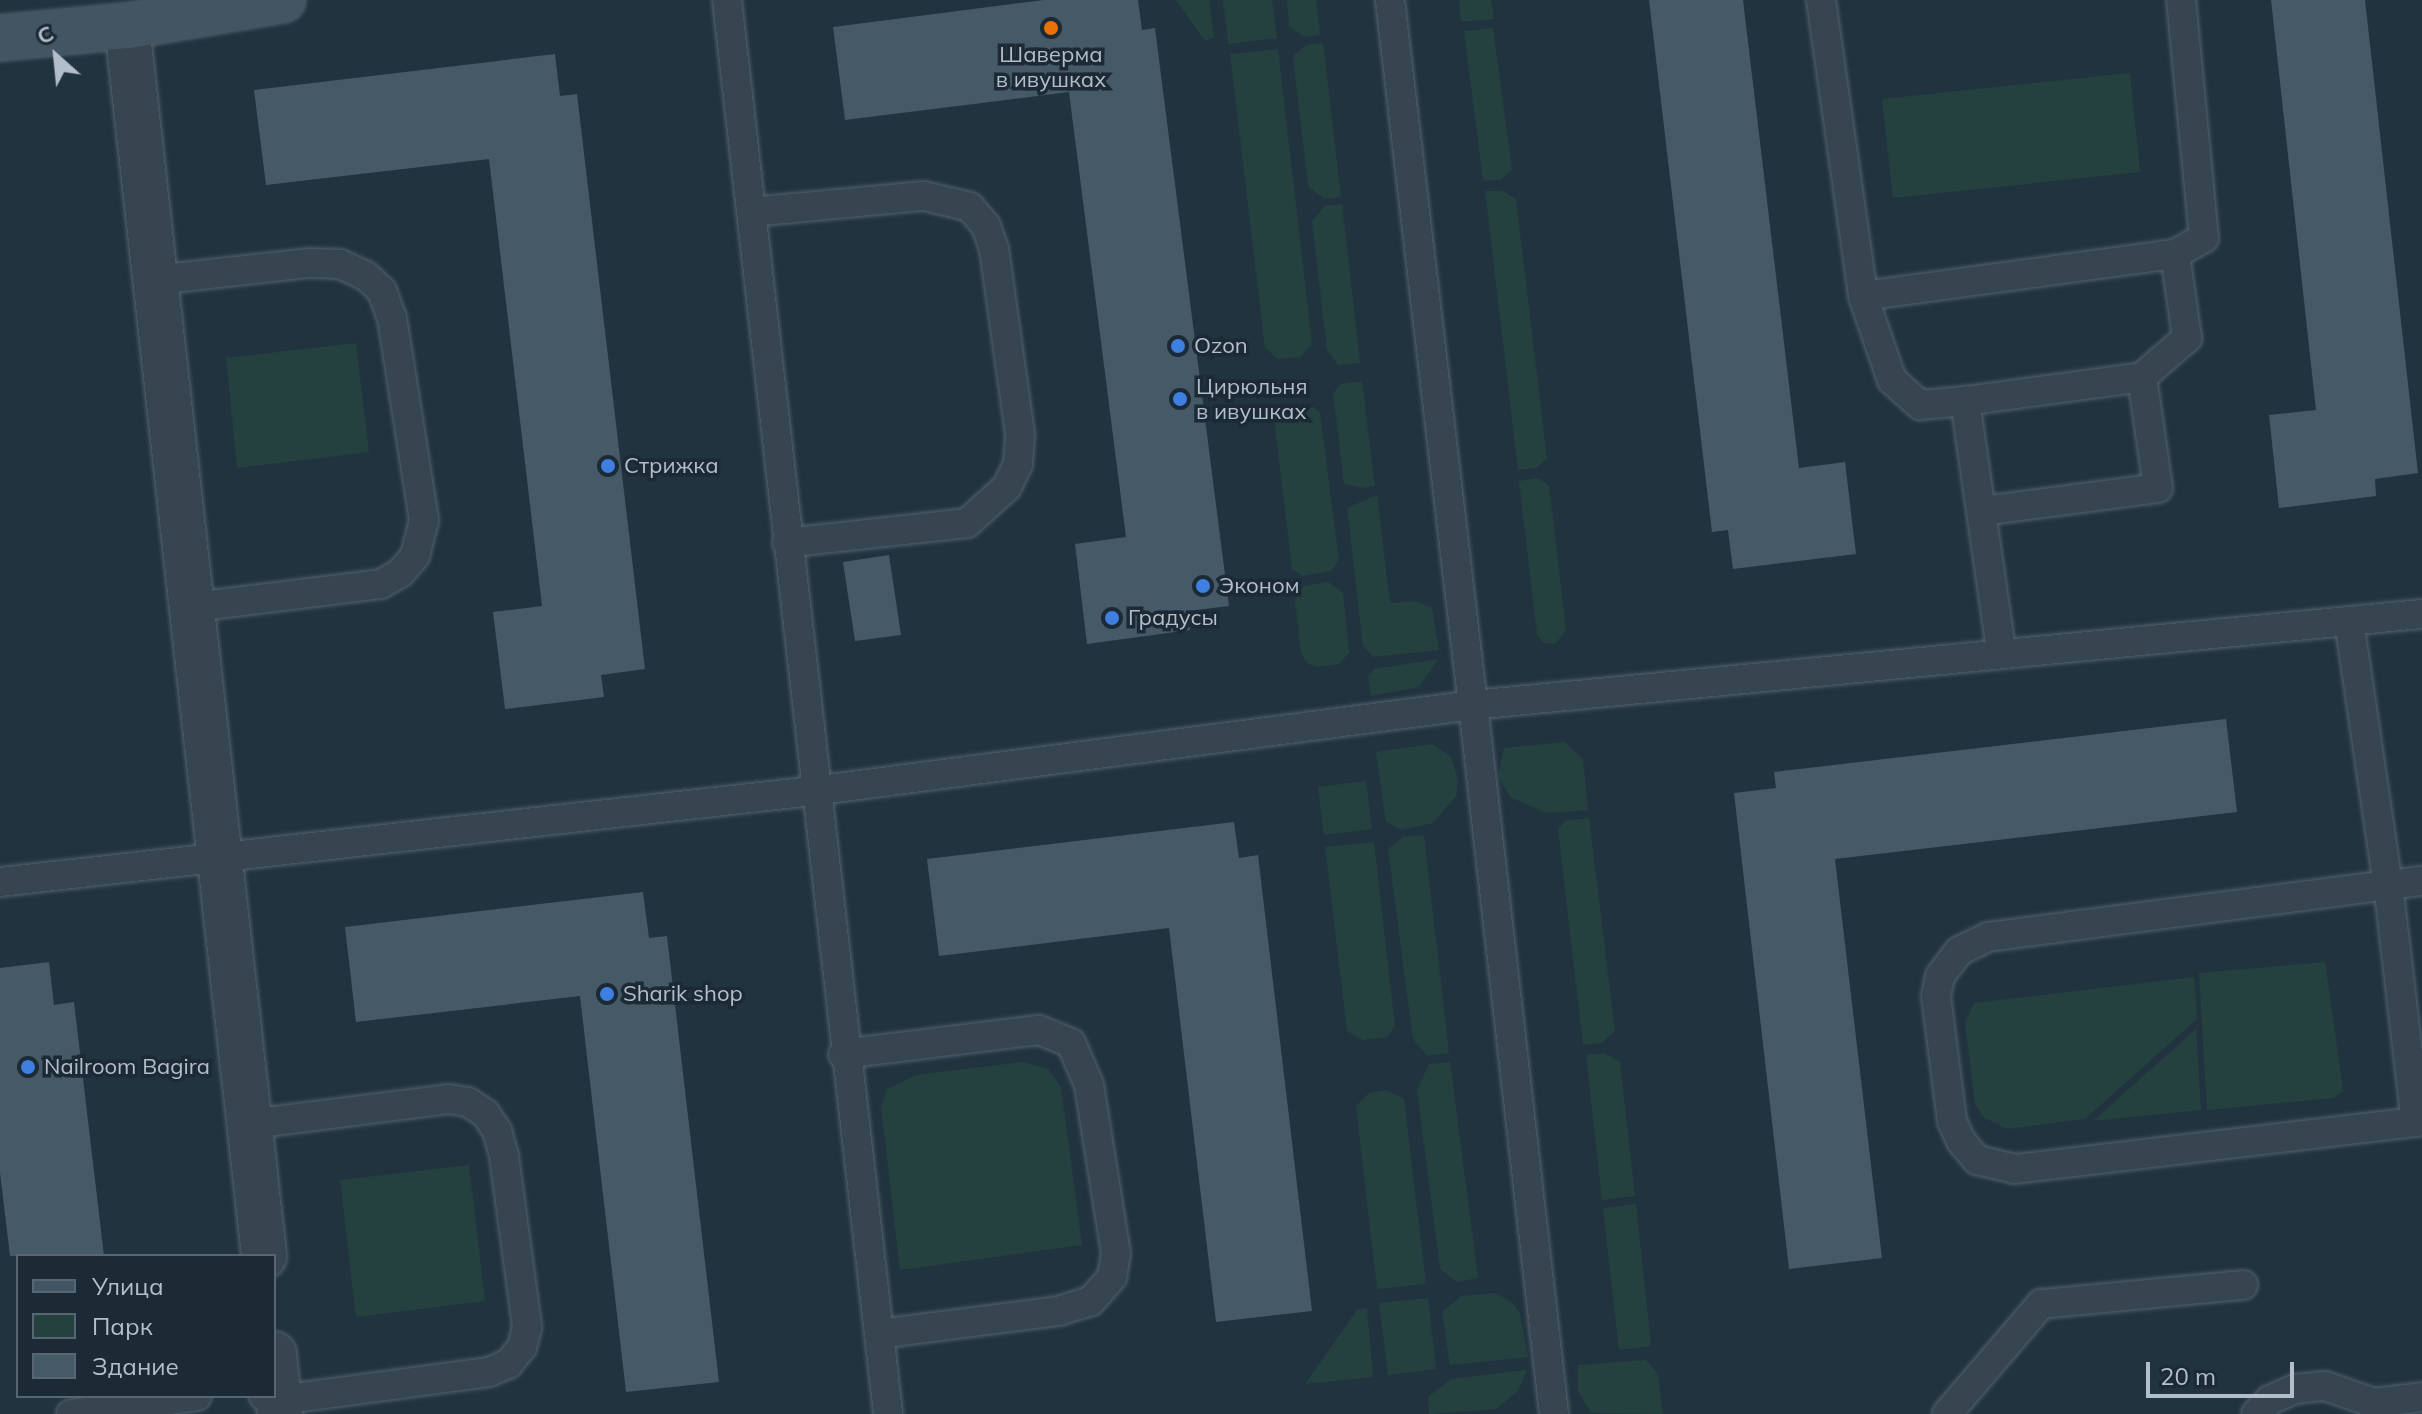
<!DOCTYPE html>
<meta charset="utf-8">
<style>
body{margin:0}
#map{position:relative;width:2422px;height:1414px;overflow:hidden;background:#223340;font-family:Mulish,sans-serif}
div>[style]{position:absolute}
.green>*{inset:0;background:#24413f}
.building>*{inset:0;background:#455966}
.roads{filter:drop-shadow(0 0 2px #54626d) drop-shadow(0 0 2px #54626d)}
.lane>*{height:28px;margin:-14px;padding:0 14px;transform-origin:14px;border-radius:14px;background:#36454f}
.street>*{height:44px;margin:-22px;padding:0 22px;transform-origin:22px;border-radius:22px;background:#36454f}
.secondary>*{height:44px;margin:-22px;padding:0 22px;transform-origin:22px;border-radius:22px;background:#435463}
.dots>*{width:22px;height:22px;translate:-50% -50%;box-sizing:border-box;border:4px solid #1b2a34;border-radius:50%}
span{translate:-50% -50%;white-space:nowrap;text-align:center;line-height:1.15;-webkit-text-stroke:7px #1b2a34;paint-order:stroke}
.poi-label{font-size:22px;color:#b2bfca}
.left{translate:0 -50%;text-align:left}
.legend{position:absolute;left:16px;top:1254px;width:260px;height:144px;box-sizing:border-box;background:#1b2a34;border:2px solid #576670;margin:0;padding:10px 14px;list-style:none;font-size:24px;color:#b2bfca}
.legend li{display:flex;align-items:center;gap:16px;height:40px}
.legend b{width:40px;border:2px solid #576670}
.north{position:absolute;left:16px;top:16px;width:80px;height:80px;-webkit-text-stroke:6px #1b2a34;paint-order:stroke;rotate:333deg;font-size:22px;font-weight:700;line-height:32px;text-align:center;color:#b2bfca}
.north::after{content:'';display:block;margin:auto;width:28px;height:36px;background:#b2bfca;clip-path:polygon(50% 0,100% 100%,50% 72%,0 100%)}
.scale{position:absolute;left:2146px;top:1362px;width:148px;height:36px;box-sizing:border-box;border:4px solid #b2bfca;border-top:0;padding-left:10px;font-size:24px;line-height:28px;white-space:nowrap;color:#b2bfca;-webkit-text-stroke:6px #1b2a34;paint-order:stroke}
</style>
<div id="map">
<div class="green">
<i style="clip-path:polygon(1176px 0,1209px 0,1214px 37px,1205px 41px)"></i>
<i style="clip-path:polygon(1223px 0,1272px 0,1277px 38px,1228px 44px)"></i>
<i style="clip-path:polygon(1287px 0,1316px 0,1320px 35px,1305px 37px,1289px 26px)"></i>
<i style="clip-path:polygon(1459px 0,1491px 0,1494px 19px,1461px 22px)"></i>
<i style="clip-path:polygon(1493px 28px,1512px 170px,1500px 180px,1483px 181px,1464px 31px)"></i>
<i style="clip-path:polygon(1323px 43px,1341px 197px,1325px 199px,1308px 187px,1293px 56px,1306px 45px)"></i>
<i style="clip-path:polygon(1278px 49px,1312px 344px,1300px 357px,1278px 359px,1265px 348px,1230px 54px)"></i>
<i style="clip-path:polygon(2130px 73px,2140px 172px,1893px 198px,1882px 99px)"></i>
<i style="clip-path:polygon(1485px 191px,1503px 191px,1516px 199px,1547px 459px,1536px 468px,1518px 470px)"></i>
<i style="clip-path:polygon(1342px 204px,1360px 363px,1338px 365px,1327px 350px,1312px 221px,1325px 206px)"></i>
<i style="clip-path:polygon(356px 343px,369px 452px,237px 468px,226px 358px)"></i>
<i style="clip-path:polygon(1362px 381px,1375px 486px,1362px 488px,1344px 484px,1333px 393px,1341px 384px)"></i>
<i style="clip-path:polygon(1312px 406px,1320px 413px,1339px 560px,1331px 571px,1303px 576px,1292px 569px,1274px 418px,1285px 408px)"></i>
<i style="clip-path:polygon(1537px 478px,1549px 485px,1566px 630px,1555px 644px,1543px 643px,1537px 635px,1519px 481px)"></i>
<i style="clip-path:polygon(1377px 495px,1390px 603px,1416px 601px,1432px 608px,1439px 650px,1373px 657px,1363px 646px,1347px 508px)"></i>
<i style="clip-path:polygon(1328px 582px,1343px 593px,1349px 653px,1339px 664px,1318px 667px,1308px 664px,1301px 653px,1295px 600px,1304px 586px)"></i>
<i style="clip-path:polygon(1438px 659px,1419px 687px,1371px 696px,1368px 677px,1374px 669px)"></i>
<i style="clip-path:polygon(1565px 742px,1583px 759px,1588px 810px,1547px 813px,1510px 797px,1498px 776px,1504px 748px)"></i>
<i style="clip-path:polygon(1432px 744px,1451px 757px,1458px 781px,1456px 796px,1433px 823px,1401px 830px,1386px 822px,1376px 752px)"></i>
<i style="clip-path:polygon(1366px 781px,1372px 829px,1324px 835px,1318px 787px)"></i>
<i style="clip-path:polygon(1589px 818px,1615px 1031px,1602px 1043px,1583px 1045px,1558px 829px,1565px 821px)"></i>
<i style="clip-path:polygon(1424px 835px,1449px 1053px,1427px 1056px,1413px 1039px,1388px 849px,1403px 837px)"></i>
<i style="clip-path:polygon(1374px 842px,1395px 1026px,1387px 1037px,1363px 1040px,1347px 1031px,1325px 847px)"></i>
<i style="clip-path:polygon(2325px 962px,2343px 1091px,2334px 1098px,2207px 1110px,2199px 973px)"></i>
<i style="clip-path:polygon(2194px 977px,2197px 1019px,2085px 1119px,2007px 1129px,1983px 1117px,1975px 1103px,1965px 1023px,1974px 1003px)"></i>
<i style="clip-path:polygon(2196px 1029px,2201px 1110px,2093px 1121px)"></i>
<i style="clip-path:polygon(1604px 1053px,1620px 1062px,1635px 1196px,1602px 1200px,1586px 1055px)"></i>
<i style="clip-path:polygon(1023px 1062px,1048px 1069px,1061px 1087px,1082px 1245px,900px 1270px,881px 1107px,887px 1089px,916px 1075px)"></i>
<i style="clip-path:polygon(1450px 1062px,1478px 1278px,1457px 1282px,1440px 1269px,1417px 1090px,1429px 1064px)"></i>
<i style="clip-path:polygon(1386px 1090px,1404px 1099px,1426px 1284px,1377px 1289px,1356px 1106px,1369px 1093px)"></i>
<i style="clip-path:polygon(469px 1165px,485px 1301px,356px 1317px,340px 1180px)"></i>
<i style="clip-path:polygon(1636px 1204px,1651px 1346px,1619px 1350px,1603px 1208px)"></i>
<i style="clip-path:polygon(1495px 1293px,1513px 1303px,1520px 1314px,1528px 1357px,1450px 1365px,1442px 1312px,1461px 1296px)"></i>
<i style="clip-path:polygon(1428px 1298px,1436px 1369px,1388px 1375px,1379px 1303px)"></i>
<i style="clip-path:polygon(1367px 1308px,1373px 1377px,1305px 1384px,1357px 1310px)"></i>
<i style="clip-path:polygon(1646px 1360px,1658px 1374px,1663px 1414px,1591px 1413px,1578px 1391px,1578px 1365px)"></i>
<i style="clip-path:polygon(1527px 1370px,1518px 1391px,1496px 1409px,1429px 1414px,1428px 1397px,1451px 1379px)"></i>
</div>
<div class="building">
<i style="clip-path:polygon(1044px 0,1138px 0,1142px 30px,1155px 28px,1229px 606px,1188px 611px,1190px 630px,1087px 644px,1075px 544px,1126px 537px,1069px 92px,845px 120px,833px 27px)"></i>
<i style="clip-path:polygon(1649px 0,1743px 0,1799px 468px,1845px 462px,1856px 554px,1733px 569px,1728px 530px,1712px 532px)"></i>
<i style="clip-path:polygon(2271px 0,2365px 0,2418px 473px,2375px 479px,2376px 496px,2279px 508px,2269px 415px,2316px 410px)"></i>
<i style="clip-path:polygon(555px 54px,560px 96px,577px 94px,645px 669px,601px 675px,604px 697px,505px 709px,493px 612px,542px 606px,489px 159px,266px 185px,254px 90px)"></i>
<i style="clip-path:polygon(889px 555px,901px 635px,855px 641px,843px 562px)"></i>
<i style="clip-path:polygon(2226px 719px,2237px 812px,1835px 859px,1882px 1258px,1789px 1269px,1734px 793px,1776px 788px,1774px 772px)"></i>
<i style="clip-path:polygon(1234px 822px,1239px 858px,1258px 855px,1312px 1311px,1216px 1322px,1169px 928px,939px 956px,927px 859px)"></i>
<i style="clip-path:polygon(643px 892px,649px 938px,667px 936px,719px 1382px,626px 1392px,580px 996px,356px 1022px,345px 927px)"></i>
<i style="clip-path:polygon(49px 962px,54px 1005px,74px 1002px,104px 1256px,10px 1256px,0 1173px,0 968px)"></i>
</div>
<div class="roads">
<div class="lane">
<i style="left:727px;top:0;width:1423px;rotate:83.5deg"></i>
<i style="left:1390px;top:0;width:710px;rotate:83.29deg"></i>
<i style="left:1473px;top:705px;width:953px;rotate:-5.48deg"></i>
<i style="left:1821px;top:0;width:299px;rotate:81.9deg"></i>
<i style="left:1863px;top:296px;width:315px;rotate:-7.7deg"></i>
<i style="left:2175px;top:254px;width:33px;rotate:-29deg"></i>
<i style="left:2204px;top:238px;width:239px;rotate:-95.5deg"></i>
<i style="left:751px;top:212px;width:174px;rotate:-5.3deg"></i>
<i style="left:924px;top:196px;width:47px;rotate:13.4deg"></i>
<i style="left:970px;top:207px;width:25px;rotate:50deg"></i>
<i style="left:986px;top:226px;width:24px;rotate:71deg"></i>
<i style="left:994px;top:249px;width:188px;rotate:82deg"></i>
<i style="left:1020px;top:435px;width:29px;rotate:94deg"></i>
<i style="left:1018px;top:464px;width:25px;rotate:116deg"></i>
<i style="left:1007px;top:487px;width:54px;rotate:138deg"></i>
<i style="left:967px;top:523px;width:181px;rotate:173.7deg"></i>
<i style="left:155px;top:280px;width:156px;rotate:-6.3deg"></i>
<i style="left:310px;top:263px;width:30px;rotate:2deg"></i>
<i style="left:340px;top:264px;width:29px;rotate:25deg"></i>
<i style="left:366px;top:276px;width:22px;rotate:43deg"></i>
<i style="left:382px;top:291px;width:29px;rotate:70deg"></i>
<i style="left:392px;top:318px;width:205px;rotate:81deg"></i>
<i style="left:424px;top:520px;width:37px;rotate:104deg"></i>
<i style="left:415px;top:556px;width:23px;rotate:131deg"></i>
<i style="left:400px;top:573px;width:22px;rotate:150deg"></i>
<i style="left:381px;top:584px;width:189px;rotate:173deg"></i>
<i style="left:1863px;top:296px;width:89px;rotate:71deg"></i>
<i style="left:1892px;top:380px;width:38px;rotate:42deg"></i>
<i style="left:1920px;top:405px;width:45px;rotate:-5.1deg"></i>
<i style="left:1982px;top:511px;width:177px;rotate:-7.4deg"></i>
<i style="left:2158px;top:488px;width:112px;rotate:-98.2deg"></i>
<i style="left:2349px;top:621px;width:267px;rotate:81.6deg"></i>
<i style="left:2388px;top:885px;width:403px;rotate:172.6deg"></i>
<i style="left:1988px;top:937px;width:32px;rotate:154deg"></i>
<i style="left:1959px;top:951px;width:31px;rotate:127deg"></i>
<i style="left:1940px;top:976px;width:20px;rotate:101deg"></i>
<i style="left:1936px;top:996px;width:126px;rotate:82.7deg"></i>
<i style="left:1952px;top:1121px;width:22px;rotate:66deg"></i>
<i style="left:1961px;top:1141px;width:25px;rotate:50deg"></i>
<i style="left:1977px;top:1160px;width:39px;rotate:13deg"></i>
<i style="left:2015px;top:1169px;width:404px;rotate:-6.7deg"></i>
<i style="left:2416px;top:1122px;width:239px;rotate:-96.7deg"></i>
<i style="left:2388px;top:885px;width:34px;rotate:-7deg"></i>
<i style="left:2001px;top:650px;width:252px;rotate:-98.2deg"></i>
<i style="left:1965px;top:401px;width:179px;rotate:-7.7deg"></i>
<i style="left:2142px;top:377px;width:60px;rotate:-40.9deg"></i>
<i style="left:2187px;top:338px;width:85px;rotate:-98.1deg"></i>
<i style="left:0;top:882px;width:818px;rotate:-6.39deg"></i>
<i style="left:813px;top:791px;width:666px;rotate:-7.42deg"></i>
<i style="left:1473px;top:705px;width:714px;rotate:83.48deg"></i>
<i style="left:843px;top:1054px;width:197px;rotate:-7deg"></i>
<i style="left:1039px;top:1030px;width:35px;rotate:22deg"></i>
<i style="left:1071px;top:1043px;width:46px;rotate:66.8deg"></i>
<i style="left:1089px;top:1085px;width:170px;rotate:80.9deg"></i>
<i style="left:1116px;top:1253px;width:24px;rotate:99deg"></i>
<i style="left:1112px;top:1277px;width:32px;rotate:131deg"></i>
<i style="left:1091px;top:1301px;width:34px;rotate:163deg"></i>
<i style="left:1059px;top:1311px;width:180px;rotate:172.7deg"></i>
<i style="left:251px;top:1124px;width:199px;rotate:-7.2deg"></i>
<i style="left:448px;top:1099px;width:20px;rotate:9deg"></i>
<i style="left:468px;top:1102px;width:20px;rotate:33deg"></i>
<i style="left:485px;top:1113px;width:22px;rotate:56deg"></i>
<i style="left:497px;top:1131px;width:26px;rotate:74deg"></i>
<i style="left:504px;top:1156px;width:173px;rotate:82.3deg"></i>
<i style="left:527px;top:1327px;width:21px;rotate:104deg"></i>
<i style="left:522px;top:1347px;width:22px;rotate:129deg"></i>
<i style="left:508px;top:1364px;width:21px;rotate:157deg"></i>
<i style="left:489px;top:1372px;width:212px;rotate:172.4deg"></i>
<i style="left:279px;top:1400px;width:16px;rotate:-165deg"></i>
<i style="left:71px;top:1414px;width:127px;rotate:-8.1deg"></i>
<i style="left:1947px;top:1414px;width:145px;rotate:-49.5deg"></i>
<i style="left:2041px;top:1304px;width:203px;rotate:-5.4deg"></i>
<i style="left:2256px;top:1414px;width:20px;rotate:-45deg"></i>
<i style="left:2270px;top:1400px;width:27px;rotate:-24deg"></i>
<i style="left:2295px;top:1389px;width:30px;rotate:-6deg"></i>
<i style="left:2325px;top:1386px;width:52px;rotate:19.1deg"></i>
<i style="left:2374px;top:1414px;width:11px;rotate:-90deg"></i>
<i style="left:2374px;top:1403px;width:48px;rotate:-7.1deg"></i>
</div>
<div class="street">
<i style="left:127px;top:26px;width:1238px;rotate:83.64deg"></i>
<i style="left:274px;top:1354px;width:60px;rotate:84.3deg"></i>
</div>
<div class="secondary">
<i style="left:0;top:38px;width:128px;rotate:-5.4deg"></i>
<i style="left:127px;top:26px;width:158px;rotate:-9.5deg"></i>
</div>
</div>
<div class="dots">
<i style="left:1051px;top:28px;background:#e8710a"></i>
<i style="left:1178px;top:346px;background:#3f7fe0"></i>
<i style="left:1180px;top:399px;background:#3f7fe0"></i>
<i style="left:608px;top:466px;background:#3f7fe0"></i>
<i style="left:1203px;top:586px;background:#3f7fe0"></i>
<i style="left:1112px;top:618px;background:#3f7fe0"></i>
<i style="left:607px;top:994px;background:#3f7fe0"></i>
<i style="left:28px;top:1067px;background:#3f7fe0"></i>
</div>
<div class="poi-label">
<span style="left:1051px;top:67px">Шаверма<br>в ивушках</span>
<span class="left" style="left:1194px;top:346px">Ozon</span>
<span class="left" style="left:1196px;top:399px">Цирюльня<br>в ивушках</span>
<span class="left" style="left:624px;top:466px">Стрижка</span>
<span class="left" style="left:1219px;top:586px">Эконом</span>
<span class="left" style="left:1128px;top:618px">Градусы</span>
<span class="left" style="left:623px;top:994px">Sharik shop</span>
<span class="left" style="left:44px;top:1067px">Nailroom Bagira</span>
</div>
<ul class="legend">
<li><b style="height:10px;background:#435463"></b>Улица</li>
<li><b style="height:22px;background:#24413f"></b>Парк</li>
<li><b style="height:22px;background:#455966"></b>Здание</li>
</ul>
<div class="north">С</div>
<div class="scale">20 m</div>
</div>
